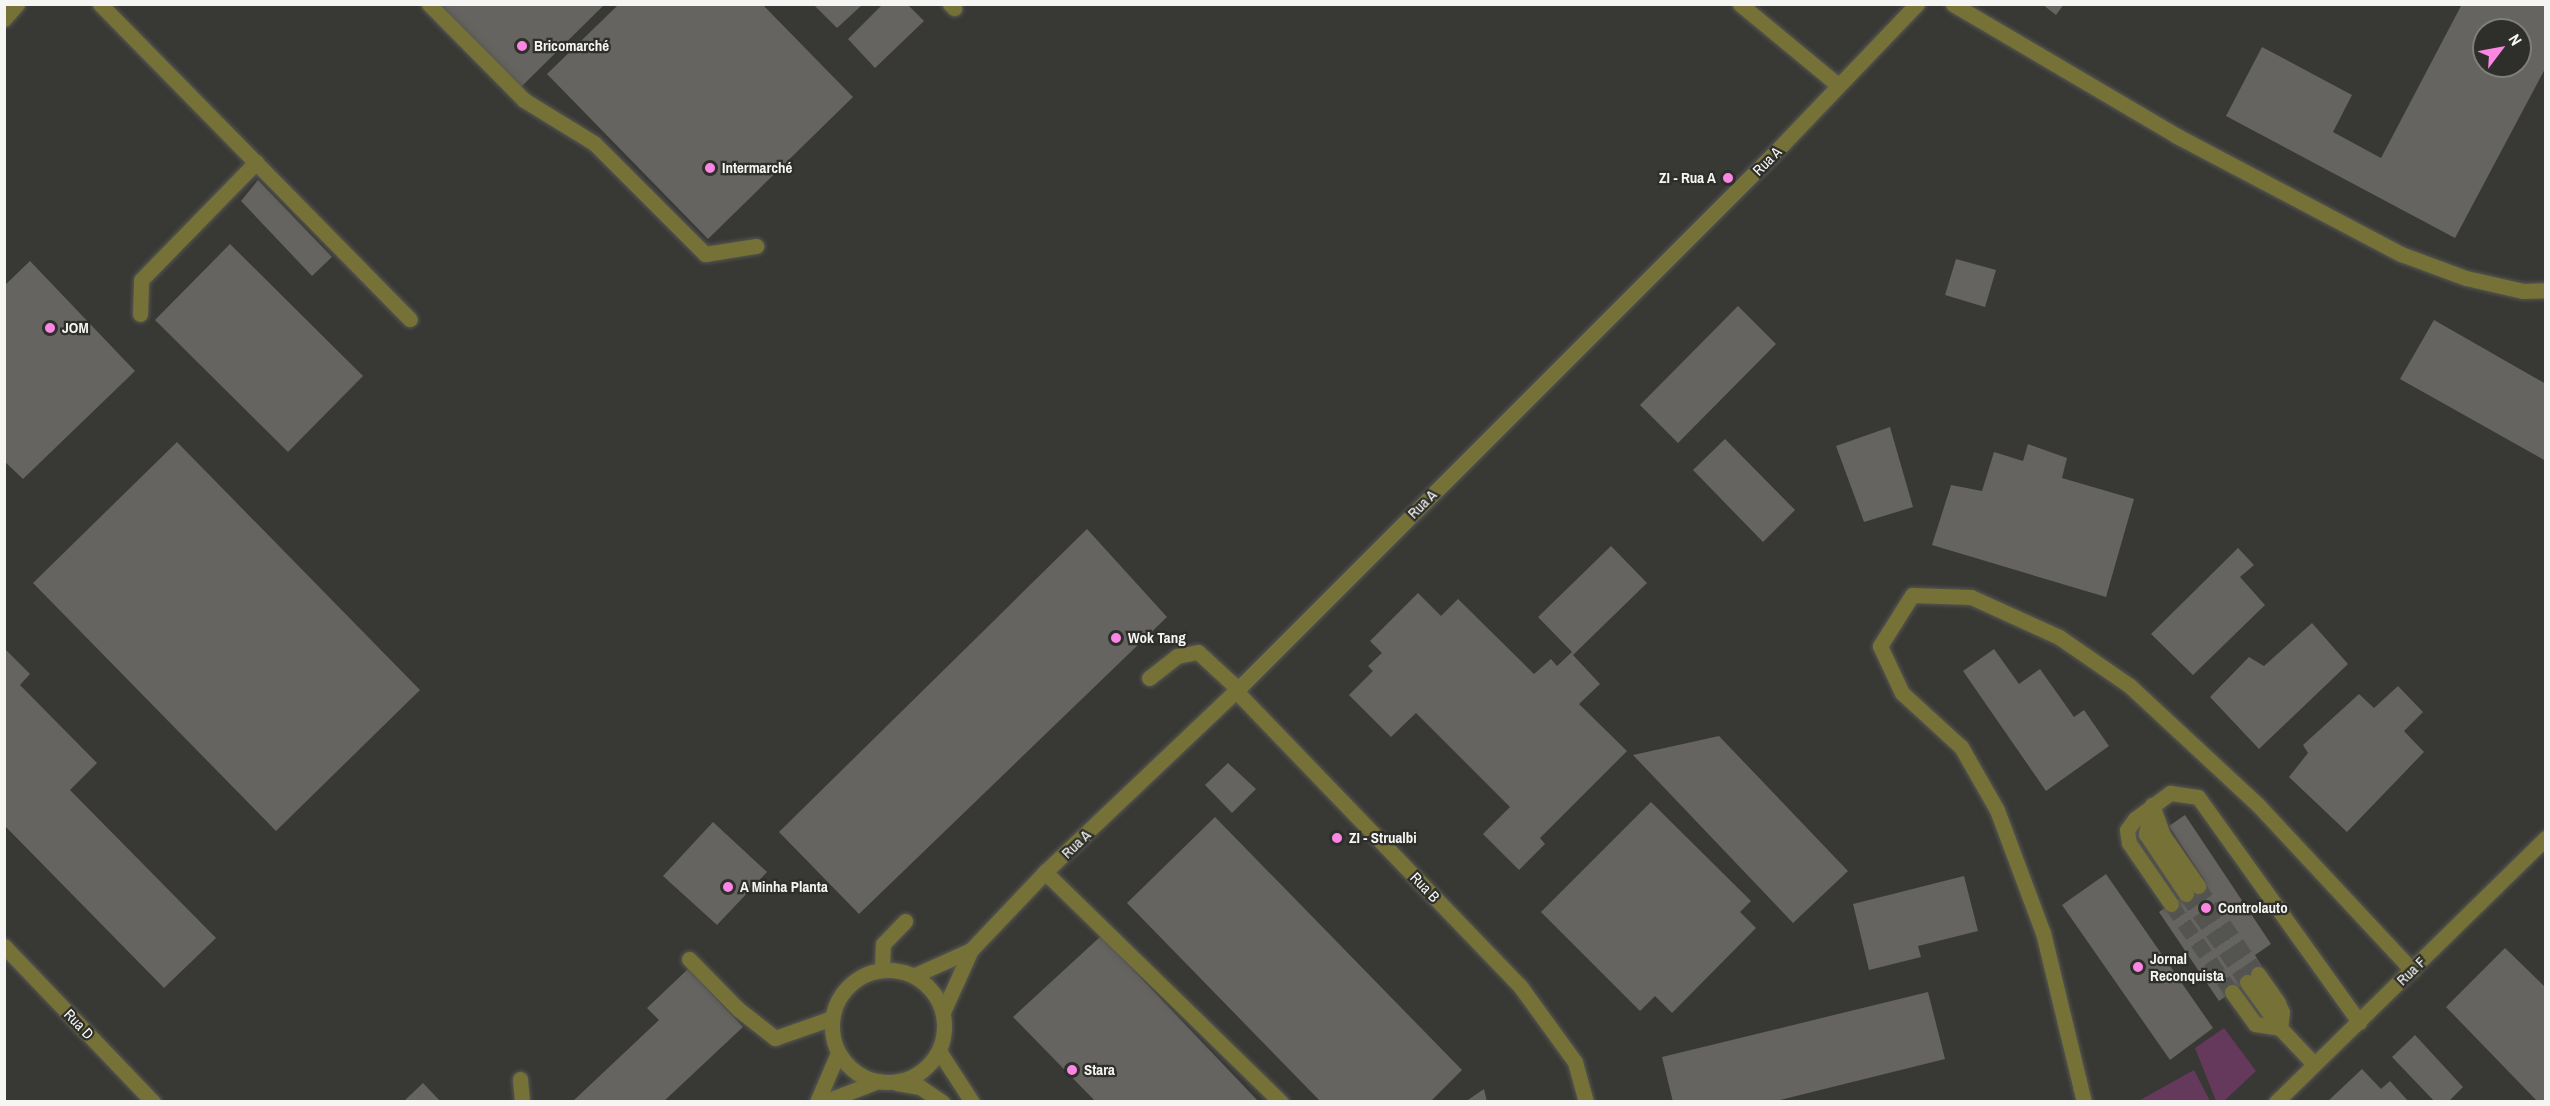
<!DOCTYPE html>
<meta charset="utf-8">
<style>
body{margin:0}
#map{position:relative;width:2550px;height:1106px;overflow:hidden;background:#383834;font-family:"Archivo Narrow",sans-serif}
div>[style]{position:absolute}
.green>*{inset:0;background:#65395c}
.building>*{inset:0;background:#656460}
.minor-tunnel>*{height:15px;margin-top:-7.5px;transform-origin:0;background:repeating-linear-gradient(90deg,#545451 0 15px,transparent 0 23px)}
.roads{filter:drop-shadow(0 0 2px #565653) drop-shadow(0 0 2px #565653)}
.minor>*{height:15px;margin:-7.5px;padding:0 7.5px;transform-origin:7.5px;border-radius:7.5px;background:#767137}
.minor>.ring{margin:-7.5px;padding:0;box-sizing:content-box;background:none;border:15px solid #767137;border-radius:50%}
.dots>*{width:16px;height:16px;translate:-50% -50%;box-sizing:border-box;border:3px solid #2e2e2a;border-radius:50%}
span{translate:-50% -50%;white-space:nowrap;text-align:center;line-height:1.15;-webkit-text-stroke:4.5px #2e2e2a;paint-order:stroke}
.poi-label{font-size:15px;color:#f5f5f3;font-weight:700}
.left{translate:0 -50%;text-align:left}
.right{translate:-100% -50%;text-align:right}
.street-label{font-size:15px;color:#f5f5f3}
.frame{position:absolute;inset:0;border:6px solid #f5f5f3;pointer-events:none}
.north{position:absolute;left:2472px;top:18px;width:60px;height:60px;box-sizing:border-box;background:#2e2e2a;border:2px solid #7e7e7a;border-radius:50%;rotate:58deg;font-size:16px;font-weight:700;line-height:24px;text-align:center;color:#f5f5f3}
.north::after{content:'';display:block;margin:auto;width:21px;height:27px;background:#fc86e4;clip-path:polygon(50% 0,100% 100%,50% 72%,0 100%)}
</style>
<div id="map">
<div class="green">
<i style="clip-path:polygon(2224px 1028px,2256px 1071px,2224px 1101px,2216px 1101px,2195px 1048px)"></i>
<i style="clip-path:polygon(2194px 1070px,2210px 1101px,2139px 1101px,2142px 1099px)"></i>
</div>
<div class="building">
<i style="clip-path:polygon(440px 4px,605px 4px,521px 87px)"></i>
<i style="clip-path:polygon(883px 4px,907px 4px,924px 21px,875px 68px,848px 39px)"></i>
<i style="clip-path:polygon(2042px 4px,2064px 4px,2056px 15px)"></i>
<i style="clip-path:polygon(evenodd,2462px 4px,2546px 4px,2546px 67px,2455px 238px,2226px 116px,2262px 47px,2352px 95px,2333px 132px,2381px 158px,2462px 4px,2484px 30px,2520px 30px,2520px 66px,2484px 66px,2484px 30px)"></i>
<i style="clip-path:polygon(618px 5px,763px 5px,853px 97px,708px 239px,547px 74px)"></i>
<i style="clip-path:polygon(814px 5px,862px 5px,837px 28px)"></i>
<i style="clip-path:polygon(258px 180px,332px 257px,312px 276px,241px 201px)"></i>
<i style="clip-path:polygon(230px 244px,363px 376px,288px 452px,155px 320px)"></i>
<i style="clip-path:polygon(1956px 259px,1996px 270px,1985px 307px,1945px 295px)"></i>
<i style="clip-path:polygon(30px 261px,135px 371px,23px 479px,4px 461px,4px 286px)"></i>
<i style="clip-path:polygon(1738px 306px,1776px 344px,1678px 443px,1640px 405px)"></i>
<i style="clip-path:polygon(2434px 320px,2546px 384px,2546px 461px,2400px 379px)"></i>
<i style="clip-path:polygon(1890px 427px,1913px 507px,1864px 522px,1836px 446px)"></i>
<i style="clip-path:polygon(1725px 439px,1795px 510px,1763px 542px,1693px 470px)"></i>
<i style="clip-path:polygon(177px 442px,420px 690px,276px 831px,33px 583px)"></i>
<i style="clip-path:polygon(2028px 444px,2067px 458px,2062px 478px,2134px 499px,2106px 597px,1932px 545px,1951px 485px,1982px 491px,1994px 452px,2023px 461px)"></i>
<i style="clip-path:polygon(1087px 529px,1167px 617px,859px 914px,779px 832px)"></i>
<i style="clip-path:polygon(1611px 546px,1647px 583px,1573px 655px,1600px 684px,1579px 704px,1627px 751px,1540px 838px,1545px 844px,1519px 870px,1483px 834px,1510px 807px,1416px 713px,1391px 737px,1349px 695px,1373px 671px,1368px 666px,1382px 653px,1370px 641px,1418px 593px,1441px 616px,1458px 599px,1534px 674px,1551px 659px,1557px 666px,1572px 652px,1538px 617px)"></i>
<i style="clip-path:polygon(2238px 548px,2254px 565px,2240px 577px,2265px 605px,2193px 675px,2151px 634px)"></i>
<i style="clip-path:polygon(2312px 623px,2348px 664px,2259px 749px,2210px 697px,2249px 657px,2264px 666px)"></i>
<i style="clip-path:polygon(4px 648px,30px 674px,20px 685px,97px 763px,70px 790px,216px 938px,164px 988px,4px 825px)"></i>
<i style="clip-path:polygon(1994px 649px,2019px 684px,2040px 669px,2074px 717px,2084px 710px,2109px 746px,2046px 791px,1963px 671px)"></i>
<i style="clip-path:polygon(2398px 686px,2423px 712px,2404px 731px,2424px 752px,2347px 832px,2289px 777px,2308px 753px,2303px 745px,2359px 694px,2374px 708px)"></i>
<i style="clip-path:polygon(1719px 736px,1848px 871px,1793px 923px,1633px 755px)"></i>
<i style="clip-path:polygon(1228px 763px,1256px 789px,1232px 813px,1205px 785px)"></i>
<i style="clip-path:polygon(1651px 802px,1751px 901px,1740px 912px,1756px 928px,1672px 1013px,1655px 996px,1640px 1011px,1541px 912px)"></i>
<i style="clip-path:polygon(2185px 815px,2271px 944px,2255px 955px,2264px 970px,2219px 1001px,2159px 912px,2205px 881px,2169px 826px)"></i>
<i style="clip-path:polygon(1215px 817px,1462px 1070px,1430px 1102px,1321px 1102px,1127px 903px)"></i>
<i style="clip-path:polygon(713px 822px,767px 872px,717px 925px,663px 876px)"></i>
<i style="clip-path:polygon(2106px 874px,2213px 1028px,2170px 1060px,2062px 905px)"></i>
<i style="clip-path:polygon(1964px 876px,1978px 931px,1918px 946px,1921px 957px,1869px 970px,1853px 904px)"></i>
<i style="clip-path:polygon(1101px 936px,1259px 1102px,1096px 1102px,1013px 1017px)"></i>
<i style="clip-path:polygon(2505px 948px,2546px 988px,2546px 1102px,2538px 1102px,2446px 1007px)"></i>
<i style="clip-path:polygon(688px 969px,743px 1027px,663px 1102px,572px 1102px,659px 1020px,647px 1008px)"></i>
<i style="clip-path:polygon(1928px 992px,1945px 1059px,1772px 1102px,1673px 1102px,1662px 1057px)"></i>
<i style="clip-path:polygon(2415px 1035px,2463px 1087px,2448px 1102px,2435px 1102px,2392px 1057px)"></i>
<i style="clip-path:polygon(2362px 1069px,2381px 1089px,2390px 1081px,2409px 1102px,2327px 1102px)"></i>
<i style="clip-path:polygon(423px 1083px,441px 1102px,403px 1102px)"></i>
<i style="clip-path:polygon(1484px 1089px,1487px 1102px,1465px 1102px)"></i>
</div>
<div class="minor-tunnel">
<i style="left:2198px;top:886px;width:107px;rotate:55.7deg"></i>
<i style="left:2186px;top:894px;width:107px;rotate:55.3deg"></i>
<i style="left:2171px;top:904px;width:107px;rotate:55.3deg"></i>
</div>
<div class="roads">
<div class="minor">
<i style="left:100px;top:4px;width:442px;rotate:45.5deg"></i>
<i style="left:429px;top:4px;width:135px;rotate:45.3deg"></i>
<i style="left:524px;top:100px;width:82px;rotate:31.6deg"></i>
<i style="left:594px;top:143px;width:157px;rotate:45deg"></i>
<i style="left:705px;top:254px;width:52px;rotate:-8.9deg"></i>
<i style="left:950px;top:4px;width:6px;rotate:45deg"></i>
<i style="left:1740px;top:4px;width:127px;rotate:39.6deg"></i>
<i style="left:1953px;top:4px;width:260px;rotate:30.5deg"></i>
<i style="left:2177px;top:136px;width:253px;rotate:27.8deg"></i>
<i style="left:2401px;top:254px;width:69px;rotate:20.3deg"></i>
<i style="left:2466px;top:278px;width:58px;rotate:12.8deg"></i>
<i style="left:2523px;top:291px;width:23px;rotate:-2deg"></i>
<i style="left:4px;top:19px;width:20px;rotate:-49deg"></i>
<i style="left:140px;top:314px;width:34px;rotate:-88deg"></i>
<i style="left:141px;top:280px;width:165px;rotate:-45.7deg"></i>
<i style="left:1149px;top:678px;width:36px;rotate:-38deg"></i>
<i style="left:1177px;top:656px;width:21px;rotate:-11deg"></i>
<i style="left:1198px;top:652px;width:53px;rotate:42.7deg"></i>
<i style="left:1236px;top:691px;width:409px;rotate:46.1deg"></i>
<i style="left:1520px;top:986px;width:94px;rotate:54.1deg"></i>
<i style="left:1575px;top:1062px;width:41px;rotate:74.6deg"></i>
<i style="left:2152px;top:805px;width:30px;rotate:102deg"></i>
<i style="left:2146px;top:834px;width:72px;rotate:56.3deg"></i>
<i style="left:2152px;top:805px;width:32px;rotate:70deg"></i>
<i style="left:2163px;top:835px;width:62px;rotate:55.5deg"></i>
<i style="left:1045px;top:872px;width:330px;rotate:44.3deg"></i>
<i style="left:2171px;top:904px;width:74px;rotate:-124.5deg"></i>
<i style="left:2129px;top:843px;width:13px;rotate:-99deg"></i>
<i style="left:2127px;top:830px;width:14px;rotate:-54deg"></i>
<i style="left:2135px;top:819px;width:44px;rotate:-36.6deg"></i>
<i style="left:2170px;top:793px;width:28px;rotate:8deg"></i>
<i style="left:2198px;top:797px;width:277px;rotate:54.4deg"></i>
<i style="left:4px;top:946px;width:216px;rotate:46.3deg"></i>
<i style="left:689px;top:959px;width:70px;rotate:45.6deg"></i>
<i style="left:738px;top:1009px;width:47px;rotate:38.1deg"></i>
<i style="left:775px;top:1038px;width:60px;rotate:-19.3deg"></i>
<i style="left:882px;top:969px;width:25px;rotate:-88deg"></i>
<i style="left:883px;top:944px;width:32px;rotate:-46deg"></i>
<i class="ring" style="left:832px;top:970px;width:97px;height:97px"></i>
<i style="left:2258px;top:974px;width:35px;rotate:55deg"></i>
<i style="left:2278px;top:1003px;width:10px;rotate:66deg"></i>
<i style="left:2282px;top:1012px;width:16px;rotate:97deg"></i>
<i style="left:2280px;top:1028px;width:50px;rotate:46.6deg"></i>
<i style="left:915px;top:975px;width:61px;rotate:-24.1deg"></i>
<i style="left:2247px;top:982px;width:57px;rotate:54.3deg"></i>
<i style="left:2232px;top:992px;width:39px;rotate:54deg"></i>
<i style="left:2255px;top:1024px;width:25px;rotate:9deg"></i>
<i style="left:943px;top:1012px;width:68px;rotate:-65.7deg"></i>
<i style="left:971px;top:950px;width:108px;rotate:-46.5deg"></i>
<i style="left:1045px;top:872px;width:263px;rotate:-43.5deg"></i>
<i style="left:1236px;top:691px;width:774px;rotate:-45deg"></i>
<i style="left:1783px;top:144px;width:194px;rotate:-46.3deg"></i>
<i style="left:939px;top:1051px;width:61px;rotate:57.1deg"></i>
<i style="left:520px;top:1079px;width:23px;rotate:85deg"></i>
<i style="left:897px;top:1083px;width:23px;rotate:10deg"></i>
<i style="left:920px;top:1087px;width:27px;rotate:34deg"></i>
<i style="left:817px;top:1102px;width:53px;rotate:-66.8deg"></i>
<i style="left:824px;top:1102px;width:58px;rotate:-21.3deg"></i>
<i style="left:2084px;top:1102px;width:174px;rotate:-103.6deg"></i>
<i style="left:2043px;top:933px;width:131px;rotate:-110.5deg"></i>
<i style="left:1997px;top:810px;width:73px;rotate:-119.7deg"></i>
<i style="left:1961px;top:747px;width:80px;rotate:-137.5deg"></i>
<i style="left:1902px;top:693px;width:52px;rotate:-115.1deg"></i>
<i style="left:1880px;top:646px;width:60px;rotate:-57.9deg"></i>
<i style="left:1912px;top:595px;width:59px;rotate:1.9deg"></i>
<i style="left:1971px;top:597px;width:97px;rotate:24.4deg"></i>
<i style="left:2059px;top:637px;width:86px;rotate:34.6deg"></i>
<i style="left:2130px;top:686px;width:175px;rotate:42.9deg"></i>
<i style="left:2258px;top:805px;width:226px;rotate:47deg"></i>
<i style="left:2276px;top:1102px;width:378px;rotate:-44.4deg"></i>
</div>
</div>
<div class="dots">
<i style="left:522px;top:46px;background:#fc86e4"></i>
<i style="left:710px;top:168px;background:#fc86e4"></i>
<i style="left:1728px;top:178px;background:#fc86e4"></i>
<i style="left:50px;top:328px;background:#fc86e4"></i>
<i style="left:1116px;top:638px;background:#fc86e4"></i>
<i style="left:1337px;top:838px;background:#fc86e4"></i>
<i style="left:728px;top:887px;background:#fc86e4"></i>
<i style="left:2206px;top:908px;background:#fc86e4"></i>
<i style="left:2138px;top:967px;background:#fc86e4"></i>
<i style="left:1072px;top:1070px;background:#fc86e4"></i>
</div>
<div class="poi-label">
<span class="left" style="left:534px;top:46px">Bricomarché</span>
<span class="left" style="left:722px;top:168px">Intermarché</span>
<span class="right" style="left:1716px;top:178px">ZI - Rua A</span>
<span class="left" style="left:62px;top:328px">JOM</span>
<span class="left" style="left:1128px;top:638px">Wok Tang</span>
<span class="left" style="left:1349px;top:838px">ZI - Strualbi</span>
<span class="left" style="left:740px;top:887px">A Minha Planta</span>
<span class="left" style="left:2218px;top:908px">Controlauto</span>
<span class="left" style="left:2150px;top:967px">Jornal<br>Reconquista</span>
<span class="left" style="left:1084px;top:1070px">Stara</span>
</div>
<div class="street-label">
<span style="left:1767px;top:161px;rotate:-45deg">Rua A</span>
<span style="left:1422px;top:504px;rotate:-45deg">Rua A</span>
<span style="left:1076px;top:844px;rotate:-44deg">Rua A</span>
<span style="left:1425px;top:887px;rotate:46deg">Rua B</span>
<span style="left:2411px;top:971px;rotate:-44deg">Rua F</span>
<span style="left:79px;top:1024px;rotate:46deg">Rua D</span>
</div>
<div class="frame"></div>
<div class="north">N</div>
</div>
